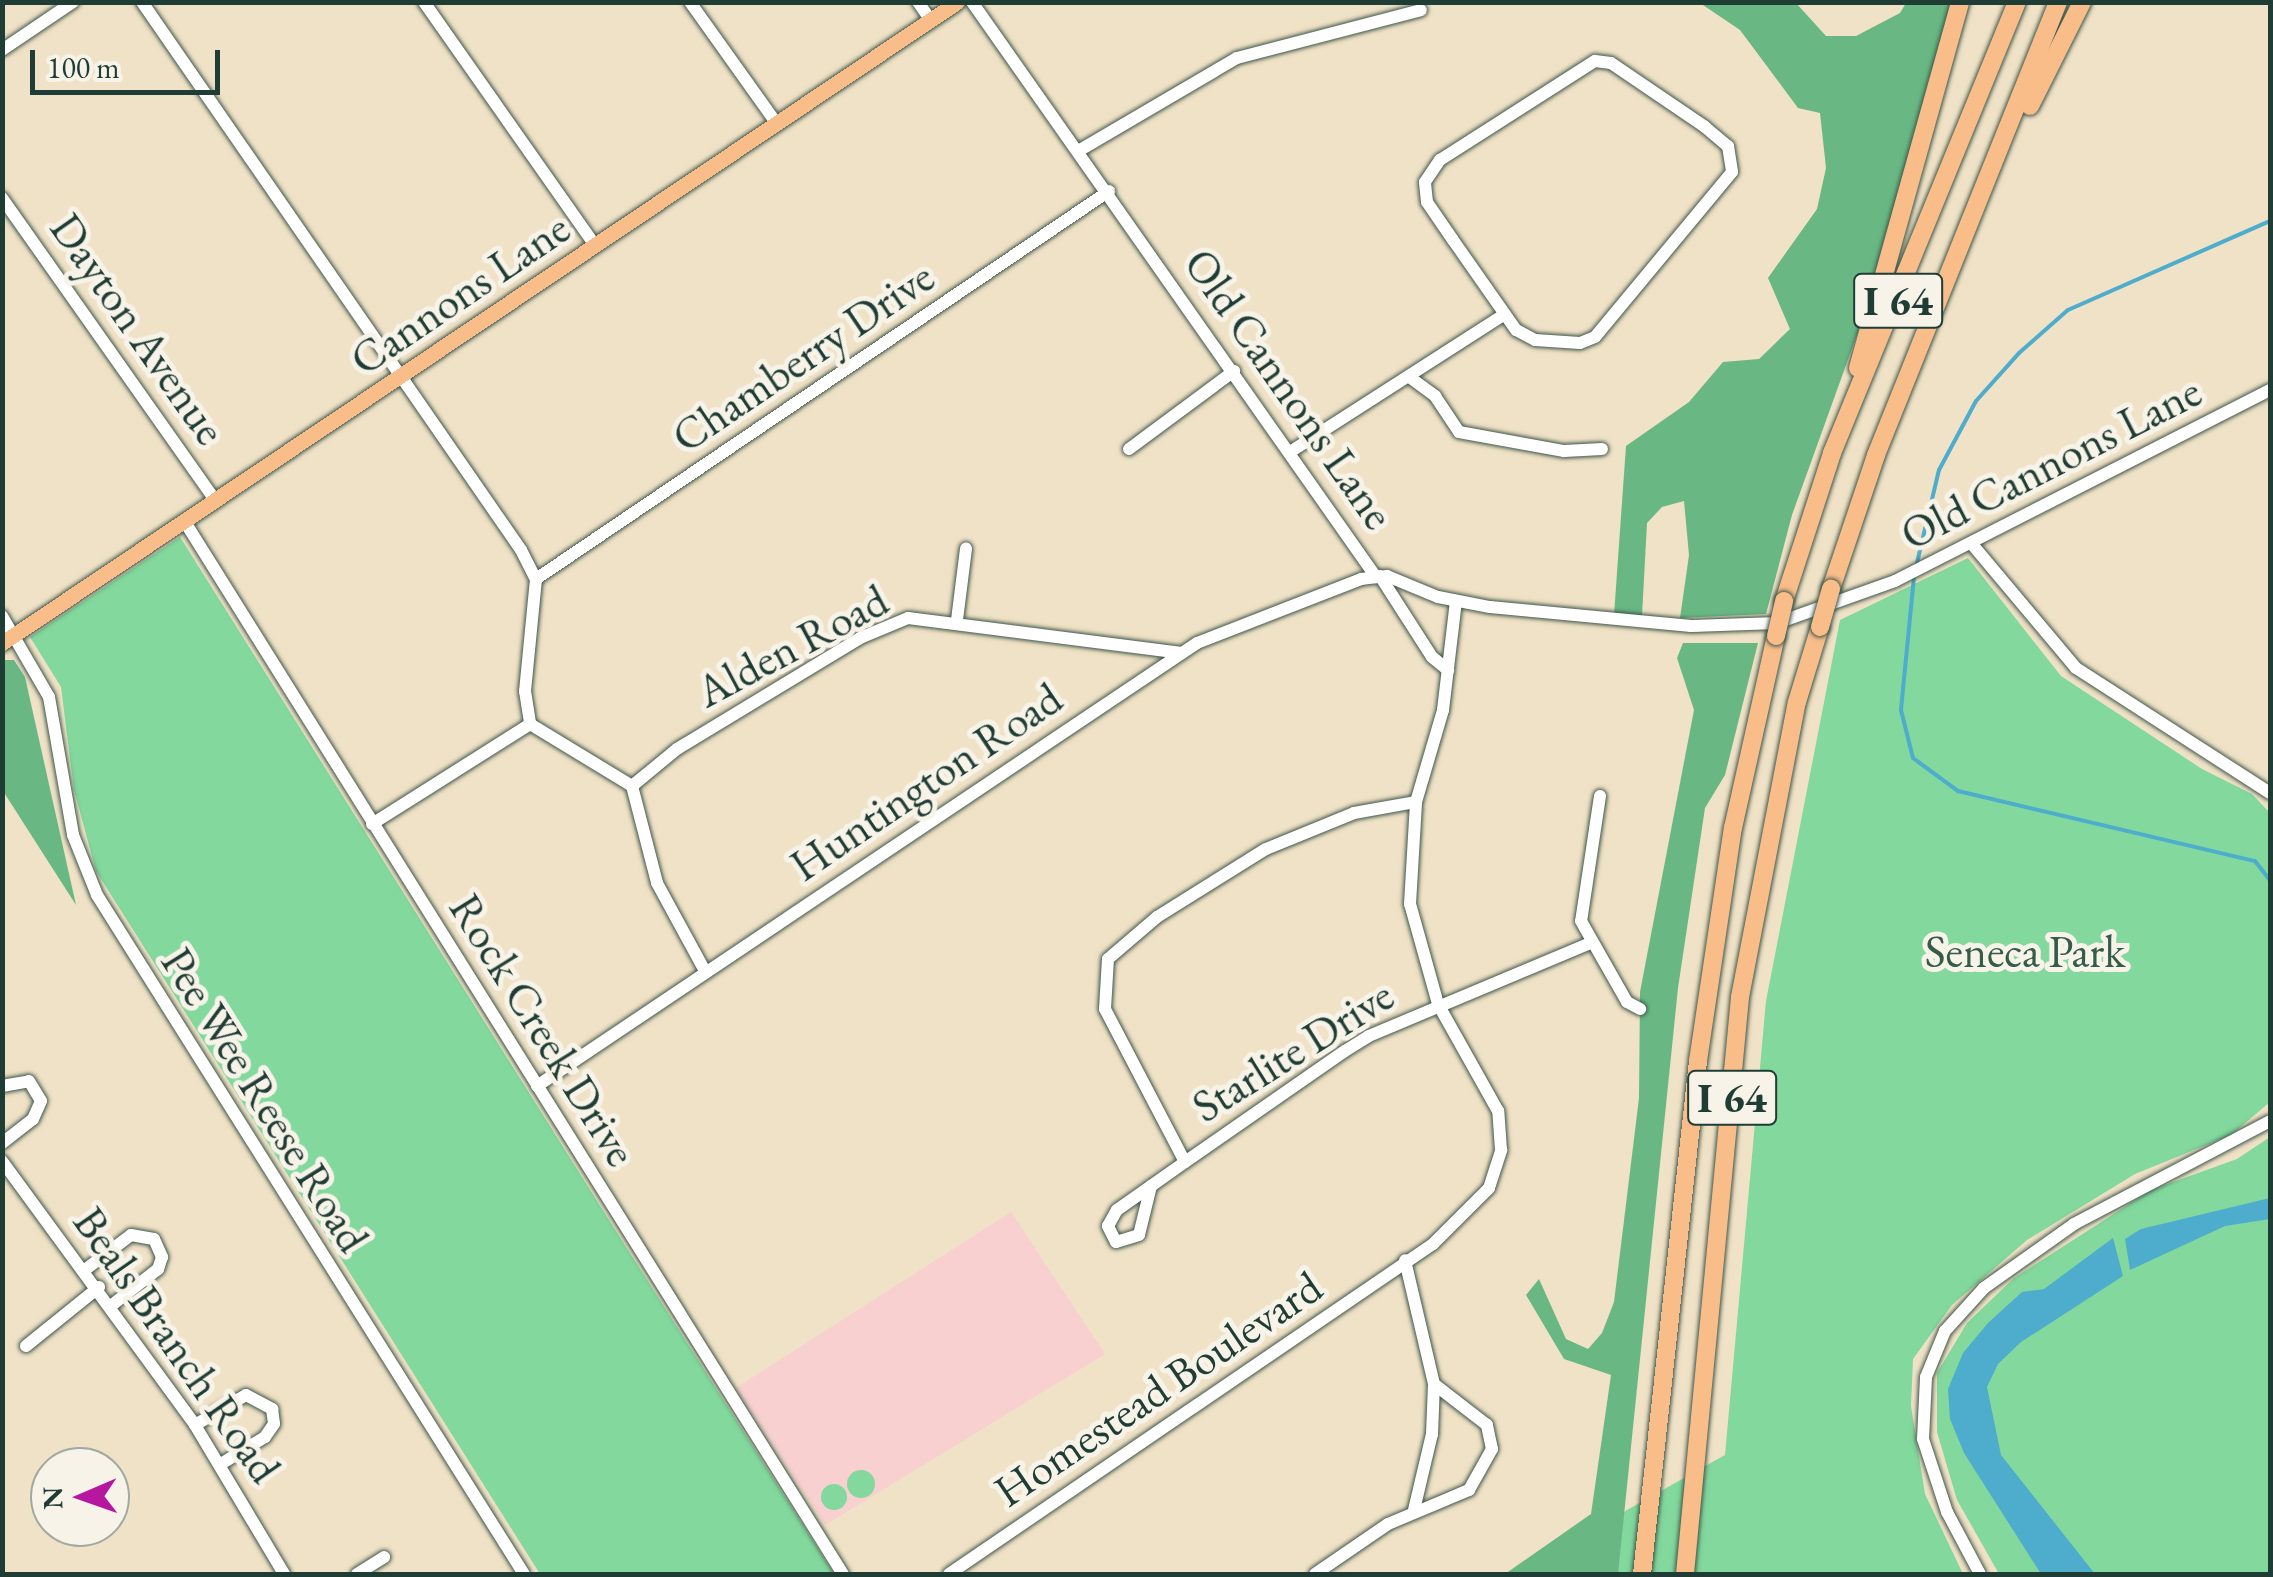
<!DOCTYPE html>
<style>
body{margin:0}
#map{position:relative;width:2273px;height:1577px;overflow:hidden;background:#f0e2c6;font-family:"EB Garamond",serif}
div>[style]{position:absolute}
.built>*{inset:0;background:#f7d0cf}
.green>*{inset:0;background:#82d89d}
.round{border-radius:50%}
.forest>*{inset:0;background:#69b884}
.water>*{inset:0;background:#4eaccc}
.stream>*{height:4px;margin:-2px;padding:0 2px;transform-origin:2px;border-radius:2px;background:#4eaccc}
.roads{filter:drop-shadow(0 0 2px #3e564a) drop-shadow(0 0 2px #3e564a)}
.minor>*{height:12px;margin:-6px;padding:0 6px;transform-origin:6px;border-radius:6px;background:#fff}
.major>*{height:15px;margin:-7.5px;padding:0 7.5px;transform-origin:7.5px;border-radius:7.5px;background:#f8bd89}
.highway>*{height:18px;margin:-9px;padding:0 9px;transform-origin:9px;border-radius:9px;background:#f8bd89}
.bridges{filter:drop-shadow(0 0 2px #3e564a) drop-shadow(0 0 2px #3e564a)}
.highway-bridge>*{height:18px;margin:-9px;padding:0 9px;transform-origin:9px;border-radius:9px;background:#f8bd89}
span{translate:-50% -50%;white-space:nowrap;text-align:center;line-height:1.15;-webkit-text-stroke:10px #f7f3e8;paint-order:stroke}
.shield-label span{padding:2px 8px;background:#f7f3e8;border:2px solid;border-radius:8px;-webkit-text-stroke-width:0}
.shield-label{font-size:42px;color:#1f3d34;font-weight:700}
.street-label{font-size:45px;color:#1f3d34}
.park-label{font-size:45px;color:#335c49}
.frame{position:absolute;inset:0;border:5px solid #1f3d34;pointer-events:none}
.north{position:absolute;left:30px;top:1447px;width:100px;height:100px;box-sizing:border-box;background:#f7f3e8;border:2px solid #a1aaa0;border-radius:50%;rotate:268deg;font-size:28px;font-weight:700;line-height:40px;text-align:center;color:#1f3d34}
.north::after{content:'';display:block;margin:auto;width:35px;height:45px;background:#b5179e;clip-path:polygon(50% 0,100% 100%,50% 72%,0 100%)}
.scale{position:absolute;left:30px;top:50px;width:190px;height:45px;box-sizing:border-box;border:5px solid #1f3d34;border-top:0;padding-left:12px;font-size:30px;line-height:35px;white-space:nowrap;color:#1f3d34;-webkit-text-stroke:8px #f7f3e8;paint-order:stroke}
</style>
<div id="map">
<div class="built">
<i style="clip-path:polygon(1011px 1212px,1105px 1354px,825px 1525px,736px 1388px)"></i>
</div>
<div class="green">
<i style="clip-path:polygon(180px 537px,609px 1220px,834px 1574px,540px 1574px,96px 871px,74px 790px,61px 687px,30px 637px)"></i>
<i style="clip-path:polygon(1968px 558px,2061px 676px,2202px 769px,2252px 794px,2270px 813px,2270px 1102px,2231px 1135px,2135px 1174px,2027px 1240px,1952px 1305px,1913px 1359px,1911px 1406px,1925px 1494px,1963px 1574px,1535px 1574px,1627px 1510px,1725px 1455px,1766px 1001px,1840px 620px)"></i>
<i style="clip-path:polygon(2270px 1137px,2270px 1574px,1999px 1574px,1957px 1500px,1937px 1432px,1937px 1373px,1967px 1323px,2014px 1278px,2151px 1190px,2237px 1159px)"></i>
<i class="round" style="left:847px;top:1470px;width:28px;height:28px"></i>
<i class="round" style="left:821px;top:1484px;width:26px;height:26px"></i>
</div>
<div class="forest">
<i style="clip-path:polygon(1700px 3px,1796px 3px,1826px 36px,1856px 36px,1900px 13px,1906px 3px,1952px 3px,1881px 268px,1792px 515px,1766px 614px,1680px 618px,1689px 555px,1684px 501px,1662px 507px,1647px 523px,1642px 616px,1614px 615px,1626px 446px,1689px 402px,1723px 362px,1759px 359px,1790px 329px,1768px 278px,1817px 209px,1826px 168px,1820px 113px,1798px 108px,1740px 30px)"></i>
<i style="clip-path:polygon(1683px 643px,1758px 643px,1725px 775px,1705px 808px,1678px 988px,1618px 1574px,1505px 1574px,1591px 1514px,1611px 1375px,1564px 1359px,1526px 1295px,1539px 1279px,1566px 1339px,1588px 1349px,1602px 1333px,1614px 1302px,1639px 1098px,1640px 992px,1694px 710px,1677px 658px)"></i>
<i style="clip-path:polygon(2px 660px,14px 660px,25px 677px,76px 905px,3px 791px)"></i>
</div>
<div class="water">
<i style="clip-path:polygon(2270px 1198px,2270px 1219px,2225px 1226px,2130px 1270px,2125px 1239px,2141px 1229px)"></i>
<i style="clip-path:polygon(2113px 1238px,2123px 1276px,2021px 1342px,1998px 1364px,1987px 1387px,2001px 1455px,2095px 1574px,2041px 1574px,1964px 1453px,1950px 1419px,1948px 1389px,1963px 1353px,1988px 1323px,2022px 1292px,2044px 1289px)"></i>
</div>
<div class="stream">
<i style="left:1916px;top:567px;width:100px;rotate:-76.7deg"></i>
<i style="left:1939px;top:470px;width:78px;rotate:-61.8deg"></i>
<i style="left:1976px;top:401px;width:64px;rotate:-48.1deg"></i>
<i style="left:2019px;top:353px;width:65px;rotate:-41.3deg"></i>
<i style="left:2068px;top:310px;width:221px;rotate:-23.8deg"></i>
<i style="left:1914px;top:577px;width:134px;rotate:95.6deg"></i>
<i style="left:1901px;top:710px;width:49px;rotate:76deg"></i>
<i style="left:1913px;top:758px;width:56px;rotate:36.3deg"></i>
<i style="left:1958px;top:791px;width:305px;rotate:13.3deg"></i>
<i style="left:2255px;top:861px;width:24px;rotate:52deg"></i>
</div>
<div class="roads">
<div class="minor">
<i style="left:142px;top:2px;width:666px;rotate:55.33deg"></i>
<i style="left:521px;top:550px;width:33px;rotate:63deg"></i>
<i style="left:536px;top:579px;width:113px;rotate:95.6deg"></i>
<i style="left:525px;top:691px;width:33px;rotate:81deg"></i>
<i style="left:530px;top:724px;width:119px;rotate:31.3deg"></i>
<i style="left:632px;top:786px;width:100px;rotate:75.5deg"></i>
<i style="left:657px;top:883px;width:102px;rotate:61.4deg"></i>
<i style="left:424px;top:2px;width:299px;rotate:54.9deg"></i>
<i style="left:690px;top:2px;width:150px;rotate:54.5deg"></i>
<i style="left:918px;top:2px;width:21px;rotate:55deg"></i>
<i style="left:972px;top:2px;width:703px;rotate:54.91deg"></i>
<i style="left:2px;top:50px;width:86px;rotate:-34.1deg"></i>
<i style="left:1595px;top:61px;width:16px;rotate:7deg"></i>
<i style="left:1611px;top:63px;width:114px;rotate:34.2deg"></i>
<i style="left:1705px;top:127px;width:30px;rotate:40deg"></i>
<i style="left:1728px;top:146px;width:26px;rotate:81deg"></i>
<i style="left:1732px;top:172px;width:214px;rotate:129.7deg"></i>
<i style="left:1595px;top:337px;width:16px;rotate:158deg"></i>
<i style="left:1580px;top:343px;width:45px;rotate:-176.2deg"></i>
<i style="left:1535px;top:340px;width:21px;rotate:-152deg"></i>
<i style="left:1516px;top:330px;width:110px;rotate:-125deg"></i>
<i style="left:1453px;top:240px;width:46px;rotate:-124.4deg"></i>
<i style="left:1427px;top:202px;width:20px;rotate:-96deg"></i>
<i style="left:1425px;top:182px;width:27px;rotate:-56deg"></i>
<i style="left:1440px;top:160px;width:184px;rotate:-32.6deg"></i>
<i style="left:1080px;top:150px;width:182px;rotate:-30.4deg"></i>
<i style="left:1237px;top:58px;width:190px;rotate:-14.6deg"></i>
<i style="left:2px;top:198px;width:371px;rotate:54.8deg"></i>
<i style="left:1412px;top:379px;width:29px;rotate:36deg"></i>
<i style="left:1435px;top:396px;width:43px;rotate:56.3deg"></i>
<i style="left:1459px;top:432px;width:107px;rotate:10.3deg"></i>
<i style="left:1564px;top:451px;width:38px;rotate:-3deg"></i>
<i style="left:1129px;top:449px;width:131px;rotate:-36.6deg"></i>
<i style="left:1290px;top:452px;width:255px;rotate:-32.7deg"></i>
<i style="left:185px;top:522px;width:1241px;rotate:57.98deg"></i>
<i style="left:1971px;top:543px;width:163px;rotate:50deg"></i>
<i style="left:2076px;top:668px;width:231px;rotate:32.8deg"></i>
<i style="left:1380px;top:576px;width:96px;rotate:57.3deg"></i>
<i style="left:1432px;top:657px;width:21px;rotate:39deg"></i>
<i style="left:536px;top:579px;width:692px;rotate:-34.1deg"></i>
<i style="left:2px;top:616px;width:94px;rotate:59.9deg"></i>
<i style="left:49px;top:697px;width:140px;rotate:80.1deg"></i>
<i style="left:73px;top:835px;width:65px;rotate:68.2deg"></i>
<i style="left:97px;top:895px;width:802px;rotate:57.84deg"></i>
<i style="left:957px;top:620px;width:72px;rotate:-82.8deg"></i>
<i style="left:632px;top:786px;width:58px;rotate:-39.4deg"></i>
<i style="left:677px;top:749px;width:214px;rotate:-31.2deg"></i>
<i style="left:860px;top:638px;width:52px;rotate:-22.6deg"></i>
<i style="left:908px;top:618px;width:274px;rotate:7.3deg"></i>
<i style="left:1600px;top:796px;width:126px;rotate:98.6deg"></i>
<i style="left:1581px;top:921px;width:93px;rotate:60.4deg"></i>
<i style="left:1627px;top:1002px;width:15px;rotate:28deg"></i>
<i style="left:372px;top:824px;width:187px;rotate:-32.3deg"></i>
<i style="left:2px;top:1086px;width:27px;rotate:-10deg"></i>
<i style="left:29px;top:1081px;width:23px;rotate:59deg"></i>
<i style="left:41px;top:1101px;width:20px;rotate:114deg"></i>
<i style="left:33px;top:1119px;width:39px;rotate:142deg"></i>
<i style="left:537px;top:1086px;width:795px;rotate:-33.87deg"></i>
<i style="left:1197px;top:643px;width:176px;rotate:-21.3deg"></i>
<i style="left:1361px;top:579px;width:26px;rotate:-7deg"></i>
<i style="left:1387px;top:576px;width:55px;rotate:22.4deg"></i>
<i style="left:1438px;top:597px;width:53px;rotate:10.9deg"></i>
<i style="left:1490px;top:607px;width:202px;rotate:5.4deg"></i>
<i style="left:1691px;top:626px;width:86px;rotate:-2deg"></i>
<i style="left:1777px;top:623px;width:125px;rotate:-19.6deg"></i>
<i style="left:1895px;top:581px;width:421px;rotate:-27deg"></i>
<i style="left:2px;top:1161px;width:327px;rotate:53.8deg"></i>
<i style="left:195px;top:1425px;width:174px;rotate:59.1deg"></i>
<i style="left:1185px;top:1162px;width:173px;rotate:-117.6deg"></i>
<i style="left:1105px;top:1009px;width:50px;rotate:-86.6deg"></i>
<i style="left:1108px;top:959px;width:65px;rotate:-40.6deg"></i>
<i style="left:1157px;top:917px;width:128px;rotate:-32deg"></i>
<i style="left:1266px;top:849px;width:95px;rotate:-22.2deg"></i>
<i style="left:1354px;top:813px;width:63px;rotate:-10.1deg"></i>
<i style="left:1151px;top:1186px;width:50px;rotate:103.8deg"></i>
<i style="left:1139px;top:1235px;width:24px;rotate:163deg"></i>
<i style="left:1116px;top:1242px;width:18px;rotate:-117deg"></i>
<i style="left:1108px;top:1226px;width:18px;rotate:-61deg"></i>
<i style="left:1117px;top:1210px;width:83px;rotate:-35.2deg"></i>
<i style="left:1185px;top:1162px;width:195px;rotate:-34.8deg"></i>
<i style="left:1345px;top:1051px;width:28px;rotate:-32deg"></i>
<i style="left:1369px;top:1036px;width:240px;rotate:-22.8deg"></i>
<i style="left:86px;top:1269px;width:56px;rotate:-37.1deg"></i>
<i style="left:131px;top:1235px;width:23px;rotate:10deg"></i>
<i style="left:154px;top:1239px;width:20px;rotate:66deg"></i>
<i style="left:162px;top:1257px;width:13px;rotate:108deg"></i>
<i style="left:158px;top:1269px;width:58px;rotate:142deg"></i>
<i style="left:26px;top:1346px;width:94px;rotate:-38.9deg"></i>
<i style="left:195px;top:1425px;width:59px;rotate:-30.5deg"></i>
<i style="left:246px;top:1395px;width:30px;rotate:28deg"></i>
<i style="left:272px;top:1409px;width:15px;rotate:82deg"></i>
<i style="left:274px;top:1424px;width:16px;rotate:125deg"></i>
<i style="left:265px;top:1437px;width:52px;rotate:148.5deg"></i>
<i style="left:1414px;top:1510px;width:78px;rotate:-76.7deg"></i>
<i style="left:1432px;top:1434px;width:50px;rotate:-87.7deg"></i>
<i style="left:357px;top:1574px;width:32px;rotate:-32deg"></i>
<i style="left:949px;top:1574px;width:586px;rotate:-34.29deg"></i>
<i style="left:1433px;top:1244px;width:79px;rotate:-45deg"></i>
<i style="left:1489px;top:1188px;width:40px;rotate:-72deg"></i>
<i style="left:1501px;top:1150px;width:39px;rotate:-94deg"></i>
<i style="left:1498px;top:1111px;width:123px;rotate:-119.3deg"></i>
<i style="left:1438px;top:1004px;width:104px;rotate:-105.6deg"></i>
<i style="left:1410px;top:904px;width:102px;rotate:-86.6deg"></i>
<i style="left:1416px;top:802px;width:96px;rotate:-73.6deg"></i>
<i style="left:1443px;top:710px;width:110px;rotate:-83.2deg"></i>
<i style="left:1315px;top:1574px;width:88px;rotate:-34.4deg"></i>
<i style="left:1388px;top:1524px;width:88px;rotate:-22.8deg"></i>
<i style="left:1469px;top:1490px;width:47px;rotate:-60.7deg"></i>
<i style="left:1492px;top:1449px;width:25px;rotate:-102deg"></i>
<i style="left:1487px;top:1425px;width:67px;rotate:-142.3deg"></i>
<i style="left:1434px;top:1384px;width:127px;rotate:-103.2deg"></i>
<i style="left:1980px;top:1574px;width:70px;rotate:-118deg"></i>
<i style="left:1947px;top:1512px;width:77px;rotate:-108.2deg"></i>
<i style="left:1923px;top:1439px;width:62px;rotate:-87.2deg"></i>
<i style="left:1926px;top:1377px;width:50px;rotate:-67.6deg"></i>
<i style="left:1945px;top:1331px;width:58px;rotate:-47.8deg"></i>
<i style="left:1984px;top:1288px;width:110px;rotate:-35.4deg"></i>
<i style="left:2074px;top:1224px;width:221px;rotate:-27.7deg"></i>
</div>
<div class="major">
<i style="left:2px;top:643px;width:1150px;rotate:-33.87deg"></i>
</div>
<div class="highway">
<i style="left:2030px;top:106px;width:116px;rotate:-63.4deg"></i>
<i style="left:1858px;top:368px;width:380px;rotate:-74.4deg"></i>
<i style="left:1831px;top:589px;width:141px;rotate:-71.4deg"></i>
<i style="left:1876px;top:455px;width:488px;rotate:-68.1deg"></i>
<i style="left:1784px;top:601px;width:156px;rotate:-72deg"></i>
<i style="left:1832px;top:453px;width:487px;rotate:-67.7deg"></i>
<i style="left:1642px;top:1574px;width:516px;rotate:-83.77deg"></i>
<i style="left:1698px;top:1061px;width:236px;rotate:-81.5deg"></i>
<i style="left:1733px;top:828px;width:197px;rotate:-77.4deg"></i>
<i style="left:1685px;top:1574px;width:580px;rotate:-84.55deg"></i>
<i style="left:1740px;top:997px;width:300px;rotate:-79.1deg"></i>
<i style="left:1797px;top:702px;width:78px;rotate:-73deg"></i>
</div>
</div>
<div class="bridges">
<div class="highway-bridge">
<i style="left:1820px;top:627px;width:40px;rotate:-74deg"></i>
<i style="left:1776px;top:636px;width:36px;rotate:-77deg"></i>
</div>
</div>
<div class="shield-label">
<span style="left:1898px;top:301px">I 64</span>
<span style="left:1732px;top:1098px">I 64</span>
</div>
<div class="street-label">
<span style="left:460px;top:294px;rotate:-34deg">Cannons Lane</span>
<span style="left:138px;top:329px;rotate:55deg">Dayton Avenue</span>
<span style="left:803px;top:357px;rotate:-34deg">Chamberry Drive</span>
<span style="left:1289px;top:389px;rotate:55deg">Old Cannons Lane</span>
<span style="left:2051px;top:463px;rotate:-27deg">Old Cannons Lane</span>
<span style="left:792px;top:646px;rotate:-28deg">Alden Road</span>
<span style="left:926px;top:782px;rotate:-34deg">Huntington Road</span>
<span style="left:543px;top:1030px;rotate:58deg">Rock Creek Drive</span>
<span style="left:1293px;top:1051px;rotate:-32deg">Starlite Drive</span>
<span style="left:265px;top:1100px;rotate:58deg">Pee Wee Reese Road</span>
<span style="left:177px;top:1345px;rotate:55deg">Beals Branch Road</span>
<span style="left:1158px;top:1389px;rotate:-34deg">Homestead Boulevard</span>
</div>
<div class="park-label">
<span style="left:2025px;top:952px">Seneca Park</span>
</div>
<div class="frame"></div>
<div class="north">N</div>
<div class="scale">100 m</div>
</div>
